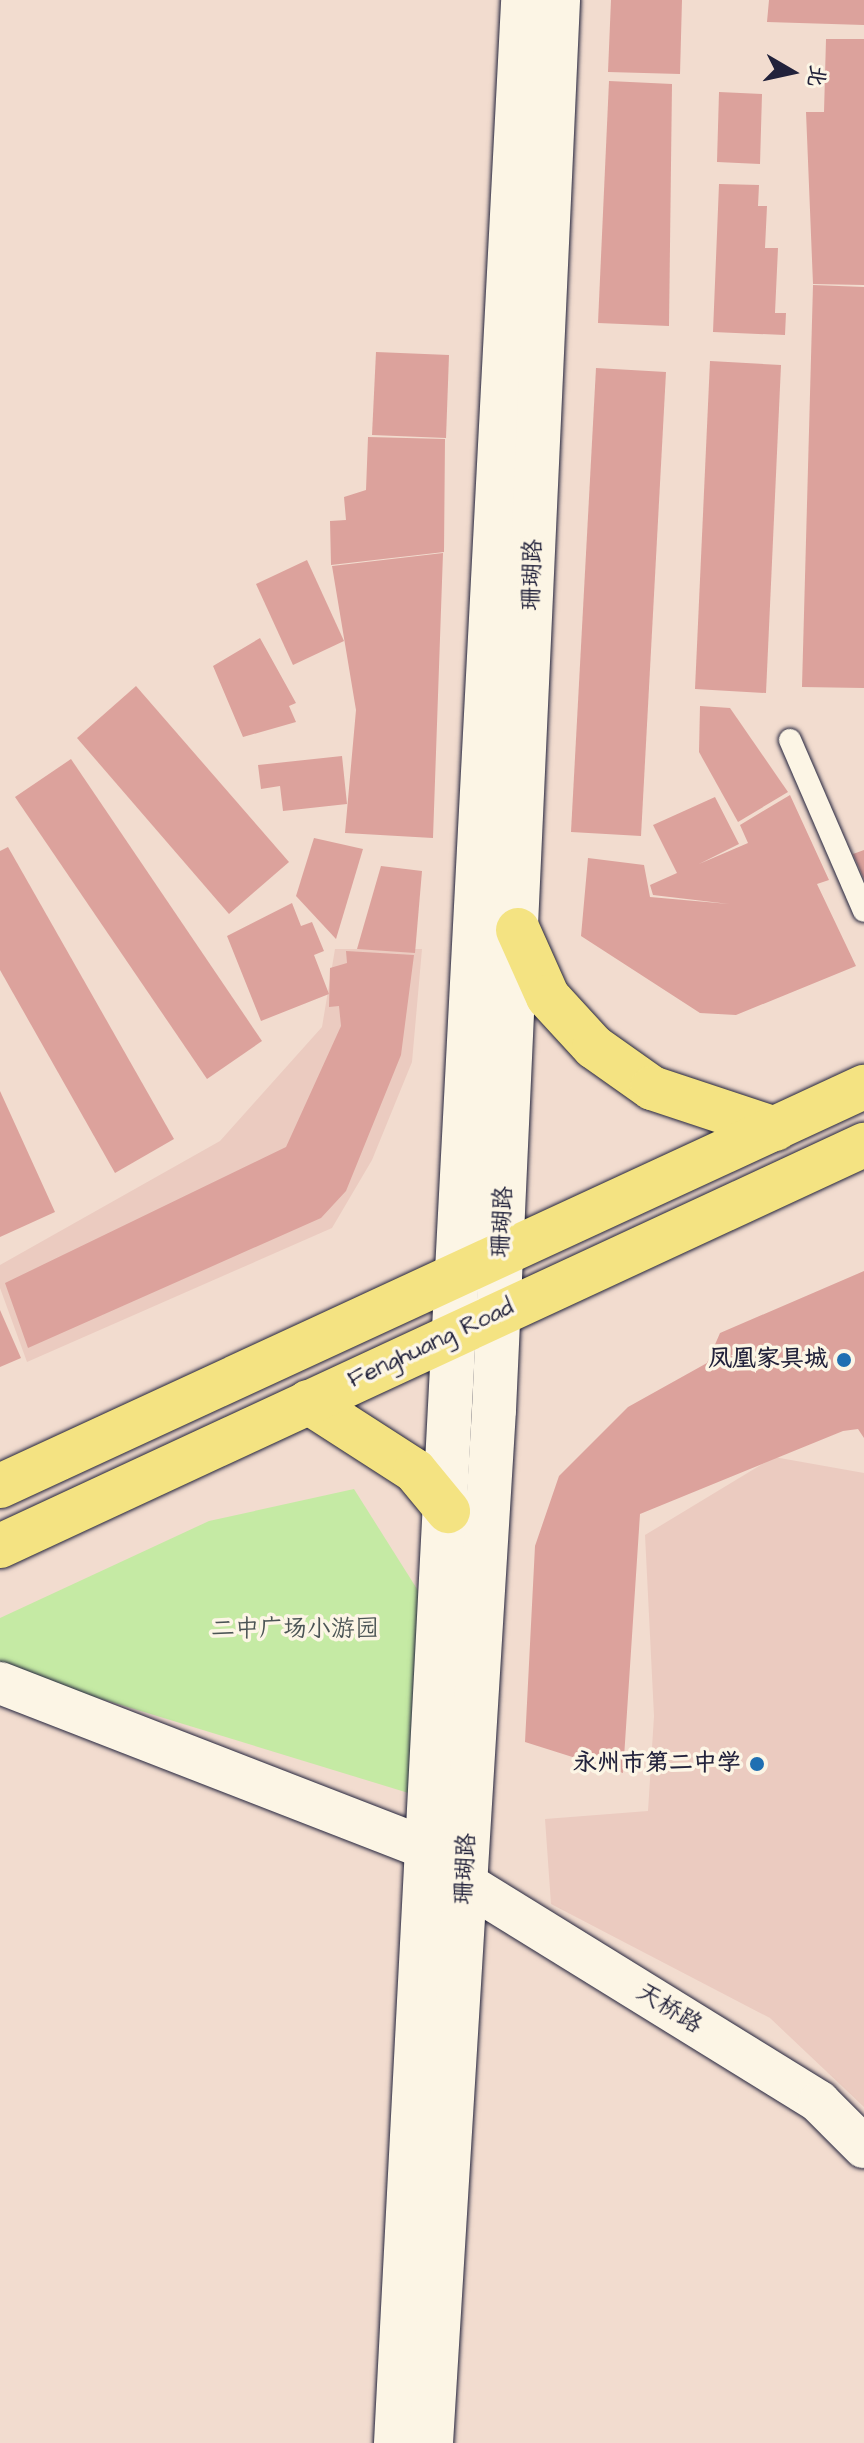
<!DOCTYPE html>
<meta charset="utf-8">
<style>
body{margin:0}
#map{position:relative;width:864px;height:2443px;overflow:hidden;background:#f2dccf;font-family:"Architects Daughter","LXGW WenKai TC",sans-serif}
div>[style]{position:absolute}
.built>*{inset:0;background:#ebcbc0}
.green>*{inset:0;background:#c5eaa4}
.building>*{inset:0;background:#dca29c}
.roads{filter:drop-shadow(0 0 2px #22223b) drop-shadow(0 0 2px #22223b)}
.service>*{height:22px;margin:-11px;padding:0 11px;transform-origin:11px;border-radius:11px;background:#fcf5e5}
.minor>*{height:42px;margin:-21px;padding:0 21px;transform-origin:21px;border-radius:21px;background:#fcf5e5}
.secondary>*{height:44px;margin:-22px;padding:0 22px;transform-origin:22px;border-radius:22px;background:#fcf5e5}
.primary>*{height:44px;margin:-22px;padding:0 22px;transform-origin:22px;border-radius:22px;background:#f4e382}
.dots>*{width:22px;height:22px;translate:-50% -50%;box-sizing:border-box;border:4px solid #fcf5e5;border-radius:50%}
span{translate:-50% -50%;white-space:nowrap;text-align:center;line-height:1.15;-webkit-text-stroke:7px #fcf5e5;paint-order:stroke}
.street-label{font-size:24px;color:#22223b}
.poi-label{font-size:24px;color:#22223b;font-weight:700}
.right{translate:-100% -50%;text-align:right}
.park-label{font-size:24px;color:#4b5455}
.north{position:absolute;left:752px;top:32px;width:80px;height:80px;-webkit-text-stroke:6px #fcf5e5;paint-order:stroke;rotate:99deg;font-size:22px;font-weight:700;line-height:32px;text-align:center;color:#22223b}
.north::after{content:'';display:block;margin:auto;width:28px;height:36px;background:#22223b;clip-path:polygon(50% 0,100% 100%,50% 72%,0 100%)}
</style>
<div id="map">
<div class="built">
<i style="clip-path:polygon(335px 949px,422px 949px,412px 1062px,372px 1160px,332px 1228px,27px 1362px,0 1288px,0 1265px,220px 1141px,322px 1027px)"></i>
<i style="clip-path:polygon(774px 1457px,864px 1473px,864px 2107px,770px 2018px,551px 1904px,545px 1819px,648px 1811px,654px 1716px,645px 1535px)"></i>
</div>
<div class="green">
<i style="clip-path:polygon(354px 1489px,424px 1600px,415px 1795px,0 1668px,0 1618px,209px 1521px)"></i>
</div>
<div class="building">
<i style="clip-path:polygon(611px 0,682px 0,680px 74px,608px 72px)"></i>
<i style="clip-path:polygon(769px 0,864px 0,864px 25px,767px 22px)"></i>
<i style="clip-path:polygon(826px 39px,864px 39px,864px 285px,813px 284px,806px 112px,824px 112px)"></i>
<i style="clip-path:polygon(609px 81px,672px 84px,669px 326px,598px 323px)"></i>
<i style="clip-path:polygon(719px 92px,762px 94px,760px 164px,717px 162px)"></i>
<i style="clip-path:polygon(719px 184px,759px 185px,758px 206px,767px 206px,765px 248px,778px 248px,775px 313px,786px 313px,785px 335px,713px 332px)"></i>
<i style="clip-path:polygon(813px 285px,864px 287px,864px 688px,802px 687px)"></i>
<i style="clip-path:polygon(376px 352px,449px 355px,446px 438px,372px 435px)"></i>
<i style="clip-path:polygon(710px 361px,781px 365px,766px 693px,695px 689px)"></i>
<i style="clip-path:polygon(596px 368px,666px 372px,641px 836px,571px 832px)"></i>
<i style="clip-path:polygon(368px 437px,445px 439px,444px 552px,331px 565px,330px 521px,346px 520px,344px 497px,366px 490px)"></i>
<i style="clip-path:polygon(443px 553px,433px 838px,345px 833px,356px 710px,332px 566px)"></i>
<i style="clip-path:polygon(307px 560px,344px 641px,293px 665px,256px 584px)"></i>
<i style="clip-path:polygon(260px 638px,296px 703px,289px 706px,296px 722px,243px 737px,213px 666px)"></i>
<i style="clip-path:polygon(136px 686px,289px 862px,229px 914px,77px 738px)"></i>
<i style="clip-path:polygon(700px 706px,730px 708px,788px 792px,738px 822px,699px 752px)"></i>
<i style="clip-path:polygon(342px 756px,347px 804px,283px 811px,280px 786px,261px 789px,258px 765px)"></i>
<i style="clip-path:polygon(71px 759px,262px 1041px,207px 1079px,15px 797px)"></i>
<i style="clip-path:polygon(790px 795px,829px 880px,817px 884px,856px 966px,736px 1015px,700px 1013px,581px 936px,588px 858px,644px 865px,650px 897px,729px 904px,653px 895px,650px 885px,677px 873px,653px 825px,715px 797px,739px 844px,699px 864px,748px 843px,740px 825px)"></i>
<i style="clip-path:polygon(314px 838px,363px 849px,336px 939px,296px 896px)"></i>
<i style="clip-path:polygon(8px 847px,174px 1139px,115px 1173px,0 970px,0 851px)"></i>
<i style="clip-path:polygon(864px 850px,864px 879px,853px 854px)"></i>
<i style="clip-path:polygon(381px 866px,422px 871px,415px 953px,357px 949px)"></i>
<i style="clip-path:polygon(292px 903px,301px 926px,312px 922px,324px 951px,314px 955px,329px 994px,261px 1021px,227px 936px)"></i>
<i style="clip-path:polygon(346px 951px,414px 955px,401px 1055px,346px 1191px,321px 1218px,28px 1348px,5px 1283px,286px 1147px,341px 1026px,339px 1006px,329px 1007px,330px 968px,347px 963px)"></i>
<i style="clip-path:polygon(0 1091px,55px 1212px,0 1237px)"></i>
<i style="clip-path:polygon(864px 1271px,864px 1438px,858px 1429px,843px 1431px,640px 1514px,623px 1773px,525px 1742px,535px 1546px,559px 1476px,628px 1407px,707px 1363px,720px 1333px)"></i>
<i style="clip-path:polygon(0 1310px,21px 1358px,0 1367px)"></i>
</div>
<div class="roads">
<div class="service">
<i style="left:790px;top:740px;width:186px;rotate:66.6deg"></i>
</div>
<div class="minor">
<i style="left:0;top:1683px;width:461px;rotate:21.2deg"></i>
<i style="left:465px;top:1883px;width:416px;rotate:31.7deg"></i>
<i style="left:819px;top:2102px;width:64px;rotate:45deg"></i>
</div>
<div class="secondary">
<i style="left:396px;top:2443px;width:2446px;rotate:-87.02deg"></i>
<i style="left:431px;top:2443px;width:1035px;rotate:-86.51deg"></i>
<i style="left:494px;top:1410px;width:1411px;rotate:-87.4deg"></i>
</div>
<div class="primary">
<i style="left:518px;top:930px;width:73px;rotate:65.9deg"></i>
<i style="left:548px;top:997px;width:68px;rotate:47.4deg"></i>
<i style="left:594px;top:1047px;width:71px;rotate:35.3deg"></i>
<i style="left:652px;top:1088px;width:130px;rotate:18.4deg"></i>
<i style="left:308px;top:1402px;width:127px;rotate:32.8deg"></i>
<i style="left:415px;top:1471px;width:52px;rotate:50.5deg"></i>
<i style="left:0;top:1486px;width:952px;rotate:-24.79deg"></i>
<i style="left:0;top:1546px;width:953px;rotate:-24.9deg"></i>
</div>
</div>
<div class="dots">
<i style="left:844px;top:1360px;background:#1f6fb2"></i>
<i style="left:757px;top:1764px;background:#1f6fb2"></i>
</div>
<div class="street-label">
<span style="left:533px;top:575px;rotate:-88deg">珊瑚路</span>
<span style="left:503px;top:1222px;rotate:-87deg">珊瑚路</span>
<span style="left:431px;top:1344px;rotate:-25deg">Fenghuang Road</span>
<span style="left:466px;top:1869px;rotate:-87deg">珊瑚路</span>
<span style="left:669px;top:2009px;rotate:32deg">天桥路</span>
</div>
<div class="poi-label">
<span class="right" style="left:828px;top:1360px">凤凰家具城</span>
<span class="right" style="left:741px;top:1764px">永州市第二中学</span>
</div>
<div class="park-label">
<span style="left:295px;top:1630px">二中广场小游园</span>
</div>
<div class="north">北</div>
</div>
